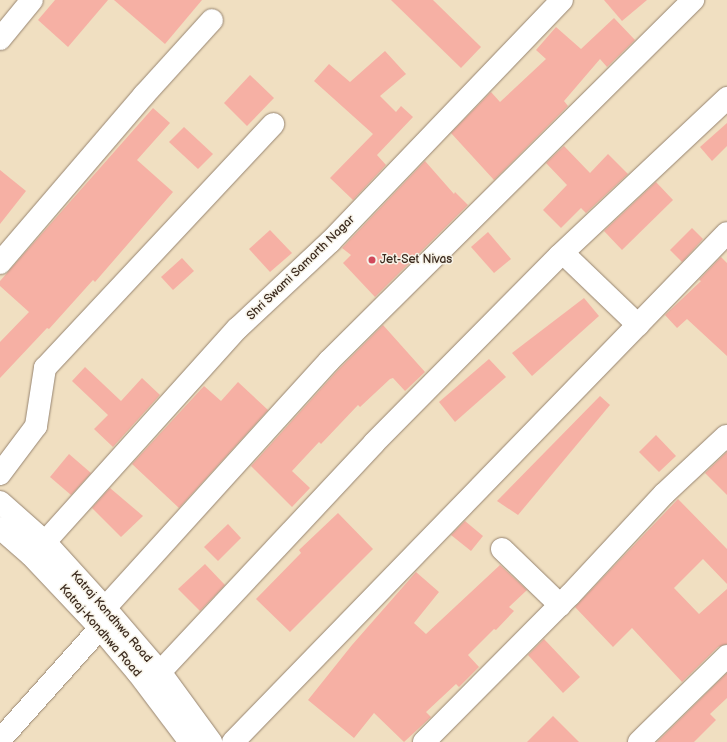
<!DOCTYPE html>
<style>
body{margin:0}
#map{position:relative;width:727px;height:742px;overflow:hidden;background:#f0dfc1;font-family:"Balsamiq Sans",sans-serif}
div>[style]{position:absolute}
.building>*{inset:0;background:#f6b0a4}
.roads{filter:drop-shadow(0 0 1px #968470) drop-shadow(0 0 1px #968470)}
.minor>*{height:22px;margin:-11px;padding:0 11px;transform-origin:11px;border-radius:11px;background:#fff}
.highway>*{height:22px;margin:-11px;padding:0 11px;transform-origin:11px;border-radius:11px;background:#fff}
.dots>*{width:11px;height:11px;translate:-50% -50%;box-sizing:border-box;border:2px solid #f7f3e8;border-radius:50%}
span{translate:-50% -50%;white-space:nowrap;text-align:center;line-height:1.15;-webkit-text-stroke:3px #f7f3e8;paint-order:stroke}
.poi-label{font-size:12px;color:#3b2a1e}
.left{translate:0 -50%;text-align:left}
.street-label{font-size:12px;color:#3b2a1e}
</style>
<div id="map">
<div class="building">
<i style="clip-path:polygon(55px 0,108px 0,68px 47px,38px 20px)"></i>
<i style="clip-path:polygon(114px 0,202px 0,165px 44px)"></i>
<i style="clip-path:polygon(391px 0,433px 0,481px 47px,461px 68px)"></i>
<i style="clip-path:polygon(604px 0,647px 0,622px 21px)"></i>
<i style="clip-path:polygon(614px 18px,635px 40px,607px 67px,600px 59px,564px 101px,568px 106px,494px 180px,451px 133px,491px 92px,500px 102px,546px 59px,536px 50px,556px 27px,581px 49px)"></i>
<i style="clip-path:polygon(385px 51px,406px 74px,380px 96px,396px 112px,401px 106px,413px 117px,377px 155px,386px 165px,353px 200px,330px 178px,373px 134px,314px 81px,329px 64px,350px 82px)"></i>
<i style="clip-path:polygon(250px 75px,274px 98px,247px 126px,224px 103px)"></i>
<i style="clip-path:polygon(153px 108px,170px 123px,137px 160px,173px 192px,95px 282px,93px 280px,49px 329px,47px 328px,0 378px,0 342px,29px 312px,0 286px,0 281px)"></i>
<i style="clip-path:polygon(727px 123px,727px 146px,712px 161px,700px 147px)"></i>
<i style="clip-path:polygon(184px 127px,213px 154px,198px 169px,169px 142px)"></i>
<i style="clip-path:polygon(564px 146px,590px 173px,608px 154px,628px 174px,586px 213px,581px 208px,561px 228px,543px 210px,567px 185px,546px 163px)"></i>
<i style="clip-path:polygon(425px 161px,454px 194px,455px 192px,468px 205px,375px 297px,343px 263px,351px 255px,342px 248px)"></i>
<i style="clip-path:polygon(0 170px,26px 191px,0 224px)"></i>
<i style="clip-path:polygon(656px 182px,673px 200px,622px 250px,604px 231px)"></i>
<i style="clip-path:polygon(692px 228px,703px 239px,682px 262px,670px 250px)"></i>
<i style="clip-path:polygon(270px 230px,292px 253px,270px 272px,249px 249px)"></i>
<i style="clip-path:polygon(488px 232px,511px 259px,494px 273px,471px 247px)"></i>
<i style="clip-path:polygon(721px 257px,727px 263px,727px 356px,687px 319px,677px 328px,665px 315px,701px 281px,699px 280px)"></i>
<i style="clip-path:polygon(182px 258px,194px 271px,173px 290px,161px 277px)"></i>
<i style="clip-path:polygon(584px 298px,599px 316px,532px 376px,512px 353px)"></i>
<i style="clip-path:polygon(383px 325px,425px 372px,405px 391px,393px 378px,390px 379px,360px 407px,358px 405px,321px 444px,319px 442px,292px 471px,310px 488px,292px 507px,251px 466px,338px 370px)"></i>
<i style="clip-path:polygon(489px 359px,506px 377px,455px 422px,439px 402px)"></i>
<i style="clip-path:polygon(85px 367px,121px 401px,142px 378px,160px 395px,113px 447px,94px 429px,108px 415px,72px 381px)"></i>
<i style="clip-path:polygon(238px 382px,268px 410px,179px 508px,132px 464px,204px 386px,221px 401px)"></i>
<i style="clip-path:polygon(600px 396px,610px 405px,518px 515px,497px 501px)"></i>
<i style="clip-path:polygon(656px 435px,676px 456px,659px 472px,639px 452px)"></i>
<i style="clip-path:polygon(727px 452px,727px 495px,705px 473px)"></i>
<i style="clip-path:polygon(69px 454px,91px 473px,71px 495px,50px 477px)"></i>
<i style="clip-path:polygon(110px 488px,143px 516px,121px 537px,92px 508px)"></i>
<i style="clip-path:polygon(678px 499px,727px 549px,727px 584px,703px 559px,674px 588px,699px 614px,727px 589px,727px 644px,718px 647px,682px 682px,632px 628px,613px 647px,575px 607px)"></i>
<i style="clip-path:polygon(338px 513px,373px 549px,290px 632px,256px 599px,301px 553px,299px 550px)"></i>
<i style="clip-path:polygon(465px 521px,483px 536px,471px 551px,451px 535px)"></i>
<i style="clip-path:polygon(228px 524px,241px 538px,218px 561px,204px 547px)"></i>
<i style="clip-path:polygon(205px 564px,225px 585px,200px 611px,178px 589px)"></i>
<i style="clip-path:polygon(500px 565px,527px 590px,509px 607px,514px 611px,496px 630px,494px 629px,468px 655px,479px 667px,459px 687px,456px 684px,426px 712px,431px 717px,404px 742px,374px 713px,354px 738px,308px 700px,352px 645px,416px 572px,439px 592px,414px 623px,426px 634px)"></i>
<i style="clip-path:polygon(544px 639px,580px 677px,563px 693px,528px 655px)"></i>
<i style="clip-path:polygon(727px 673px,727px 698px,710px 714px,716px 720px,694px 742px,657px 742px)"></i>
<i style="clip-path:polygon(553px 716px,579px 742px,527px 742px)"></i>
</div>
<div class="roads">
<div class="minor">
<i style="left:0;top:39px;width:50px;rotate:-50.6deg"></i>
<i style="left:563px;top:253px;width:104px;rotate:43.8deg"></i>
<i style="left:0;top:263px;width:221px;rotate:-49.4deg"></i>
<i style="left:144px;top:95px;width:101px;rotate:-47.8deg"></i>
<i style="left:0;top:474px;width:60px;rotate:-53.1deg"></i>
<i style="left:36px;top:426px;width:59px;rotate:-81.2deg"></i>
<i style="left:45px;top:368px;width:334px;rotate:-46.9deg"></i>
<i style="left:45px;top:542px;width:288px;rotate:-48deg"></i>
<i style="left:238px;top:328px;width:126px;rotate:-43.1deg"></i>
<i style="left:330px;top:242px;width:335px;rotate:-46.2deg"></i>
<i style="left:502px;top:549px;width:81px;rotate:44deg"></i>
<i style="left:105px;top:608px;width:333px;rotate:-47.8deg"></i>
<i style="left:329px;top:361px;width:513px;rotate:-44.76deg"></i>
<i style="left:160px;top:672px;width:313px;rotate:-46.9deg"></i>
<i style="left:374px;top:443px;width:263px;rotate:-45.3deg"></i>
<i style="left:559px;top:256px;width:231px;rotate:-43.2deg"></i>
<i style="left:0;top:740px;width:150px;rotate:-48.2deg"></i>
<i style="left:233px;top:742px;width:709px;rotate:-45.86deg"></i>
<i style="left:424px;top:742px;width:207px;rotate:-45.2deg"></i>
<i style="left:570px;top:595px;width:138px;rotate:-47.1deg"></i>
<i style="left:664px;top:494px;width:85px;rotate:-43.1deg"></i>
<i style="left:639px;top:742px;width:123px;rotate:-44.3deg"></i>
</div>
<div class="highway">
<i style="left:0;top:502px;width:60px;rotate:41.6deg"></i>
<i style="left:45px;top:542px;width:89px;rotate:47.7deg"></i>
<i style="left:105px;top:608px;width:84px;rotate:49.3deg"></i>
<i style="left:160px;top:672px;width:87px;rotate:53.9deg"></i>
<i style="left:0;top:528px;width:41px;rotate:41.1deg"></i>
<i style="left:31px;top:555px;width:100px;rotate:46.6deg"></i>
<i style="left:100px;top:628px;width:59px;rotate:49.8deg"></i>
<i style="left:138px;top:673px;width:86px;rotate:53deg"></i>
</div>
</div>
<div class="dots">
<i style="left:372px;top:260px;background:#d1495b"></i>
</div>
<div class="poi-label">
<span class="left" style="left:380px;top:260px">Jet-Set Nivas</span>
</div>
<div class="street-label">
<span style="left:301px;top:268px;rotate:-44deg">Shri Swami Samarth Nagar</span>
<span style="left:111px;top:617px;rotate:49deg">Katraj Kondhwa Road</span>
<span style="left:100px;top:631px;rotate:49deg">Katraj-Kondhwa Road</span>
</div>
</div>
